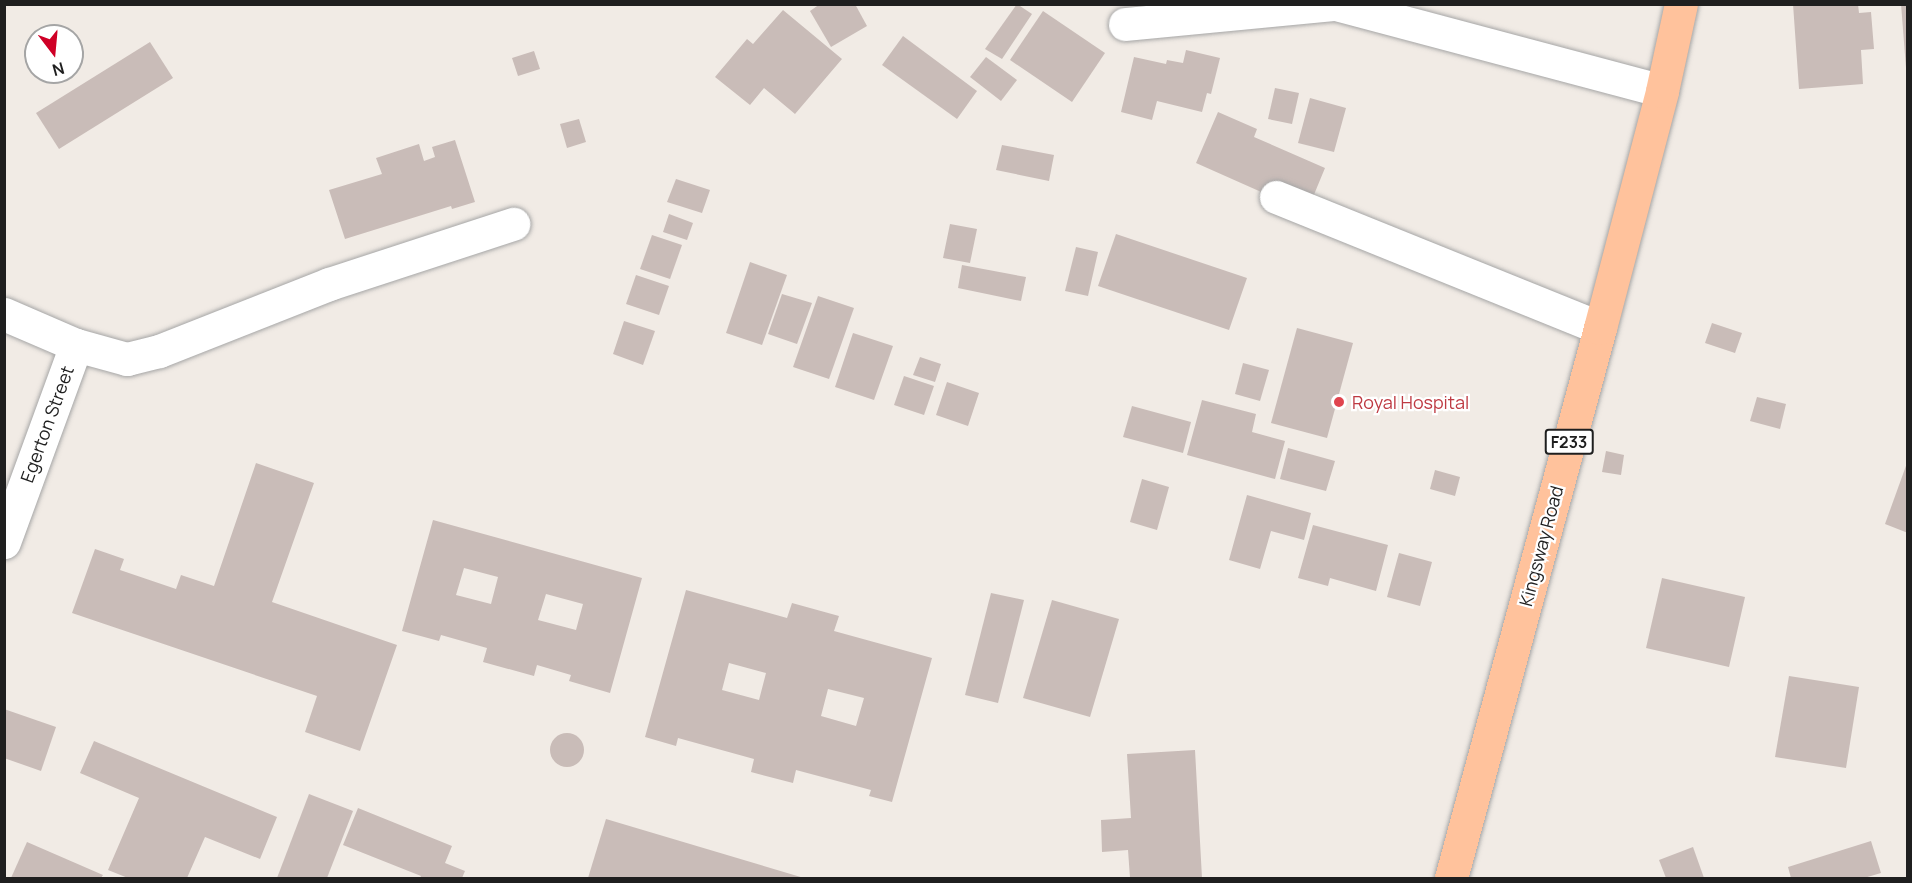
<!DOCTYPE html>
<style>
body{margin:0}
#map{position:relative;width:1912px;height:883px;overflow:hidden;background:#f1ebe5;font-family:Manrope,sans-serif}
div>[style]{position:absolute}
.building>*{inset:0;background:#c9bcb8}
.round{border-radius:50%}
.roads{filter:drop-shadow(0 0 2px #a6a6a6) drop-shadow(0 0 2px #a6a6a6)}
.minor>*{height:33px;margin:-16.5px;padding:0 16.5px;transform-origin:16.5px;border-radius:16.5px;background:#fff}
.major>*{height:33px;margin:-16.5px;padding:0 16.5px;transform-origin:16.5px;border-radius:16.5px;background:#ffc29c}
.dots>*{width:16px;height:16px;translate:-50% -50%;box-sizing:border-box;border:3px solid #fff;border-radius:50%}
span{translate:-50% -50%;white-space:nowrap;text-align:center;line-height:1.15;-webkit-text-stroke:4.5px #fff;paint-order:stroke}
.shield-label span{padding:2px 4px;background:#fff;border:2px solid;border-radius:4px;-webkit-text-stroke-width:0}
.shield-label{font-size:16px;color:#1f1f1f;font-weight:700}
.health-label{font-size:18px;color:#be3a42}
.left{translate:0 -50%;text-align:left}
.street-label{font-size:18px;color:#1f1f1f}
.frame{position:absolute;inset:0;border:6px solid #1f1f1f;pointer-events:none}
.north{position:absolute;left:24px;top:24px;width:60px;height:60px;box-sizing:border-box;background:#fff;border:2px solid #a5a5a5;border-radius:50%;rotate:164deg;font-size:16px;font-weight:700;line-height:24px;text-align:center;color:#1f1f1f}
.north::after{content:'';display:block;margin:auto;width:21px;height:27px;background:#cf0026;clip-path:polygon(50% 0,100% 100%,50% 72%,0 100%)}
</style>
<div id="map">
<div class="building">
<i style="clip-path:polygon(820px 4px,855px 4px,867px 26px,831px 47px,810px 11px)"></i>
<i style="clip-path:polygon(1017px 4px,1032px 14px,1002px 59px,985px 49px)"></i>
<i style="clip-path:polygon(1793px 4px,1858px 4px,1859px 13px,1871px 12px,1874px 49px,1861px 50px,1863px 84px,1799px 89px)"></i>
<i style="clip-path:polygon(1901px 4px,1908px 4px,1908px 68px,1906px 68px)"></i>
<i style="clip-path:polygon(783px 10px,842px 59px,795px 114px,764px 88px,750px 105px,715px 77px,747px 39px,753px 44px)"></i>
<i style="clip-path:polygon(1043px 11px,1105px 53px,1072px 102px,1010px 60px)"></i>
<i style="clip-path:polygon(903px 36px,977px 91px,957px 119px,882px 65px)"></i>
<i style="clip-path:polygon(150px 42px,173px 78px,59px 149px,36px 113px)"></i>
<i style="clip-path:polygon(1186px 50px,1220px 58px,1211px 94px,1207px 93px,1202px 112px,1157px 101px,1152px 120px,1121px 112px,1134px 57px,1166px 64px,1167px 60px,1183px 63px)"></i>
<i style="clip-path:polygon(534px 51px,540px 69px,518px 76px,512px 58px)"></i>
<i style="clip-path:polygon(986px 57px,1017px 80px,1001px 101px,970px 77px)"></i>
<i style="clip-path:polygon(1275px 88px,1299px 93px,1292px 124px,1268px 119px)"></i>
<i style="clip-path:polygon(1310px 98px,1346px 108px,1334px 152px,1298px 143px)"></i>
<i style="clip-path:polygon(1218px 112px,1257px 129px,1254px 137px,1325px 168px,1313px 197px,1275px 181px,1268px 195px,1196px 163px)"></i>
<i style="clip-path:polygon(579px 119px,586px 142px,567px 148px,560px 124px)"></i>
<i style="clip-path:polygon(455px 140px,475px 202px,452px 209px,451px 206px,345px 239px,329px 190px,382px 174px,376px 158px,419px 144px,424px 161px,435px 157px,432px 147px)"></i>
<i style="clip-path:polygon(1002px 145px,1054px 155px,1049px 181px,996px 170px)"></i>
<i style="clip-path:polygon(676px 179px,710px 190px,702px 213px,667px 202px)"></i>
<i style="clip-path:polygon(669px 214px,693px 223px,687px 240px,663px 232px)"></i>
<i style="clip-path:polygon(950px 224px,977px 229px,970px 263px,943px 258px)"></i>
<i style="clip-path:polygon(1116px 234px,1247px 278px,1229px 330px,1098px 286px)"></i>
<i style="clip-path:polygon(652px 235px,682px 245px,670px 279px,640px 269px)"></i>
<i style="clip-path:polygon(1076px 247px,1098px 252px,1088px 296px,1065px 291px)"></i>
<i style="clip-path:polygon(750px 262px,787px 275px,762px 345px,726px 333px)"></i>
<i style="clip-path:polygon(962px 265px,1026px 277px,1021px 301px,958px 288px)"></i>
<i style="clip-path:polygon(636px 275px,669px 286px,659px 315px,626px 304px)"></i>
<i style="clip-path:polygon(782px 294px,812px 303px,797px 344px,768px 334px)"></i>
<i style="clip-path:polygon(818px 296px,854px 308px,829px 379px,793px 367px)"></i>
<i style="clip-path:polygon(624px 321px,655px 331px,643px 365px,613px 354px)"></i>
<i style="clip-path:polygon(1712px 323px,1742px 333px,1735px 353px,1705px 343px)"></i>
<i style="clip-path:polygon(1297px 328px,1353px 343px,1327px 438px,1271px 423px)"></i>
<i style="clip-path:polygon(853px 333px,893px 346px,874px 400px,835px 387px)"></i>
<i style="clip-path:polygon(920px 357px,941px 364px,935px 382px,913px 375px)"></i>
<i style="clip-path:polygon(1243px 363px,1269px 370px,1260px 401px,1235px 394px)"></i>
<i style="clip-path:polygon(904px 376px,934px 386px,924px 415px,894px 405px)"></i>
<i style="clip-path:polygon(947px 382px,979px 393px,968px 426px,936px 415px)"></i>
<i style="clip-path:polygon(1757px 397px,1786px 404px,1780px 429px,1750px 421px)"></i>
<i style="clip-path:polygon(1202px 400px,1256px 414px,1252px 432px,1285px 441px,1275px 479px,1187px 455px)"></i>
<i style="clip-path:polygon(1132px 406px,1191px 422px,1183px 453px,1123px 437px)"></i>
<i style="clip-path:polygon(1288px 448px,1335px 461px,1326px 491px,1280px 479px)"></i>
<i style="clip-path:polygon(1606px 451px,1624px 455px,1621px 475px,1602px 472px)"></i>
<i style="clip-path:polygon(256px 463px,314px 483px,272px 602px,397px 645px,360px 751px,305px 732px,317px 696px,72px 613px,95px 549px,124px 559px,120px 570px,176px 589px,181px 575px,214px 586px)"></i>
<i style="clip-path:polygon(1907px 463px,1908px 463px,1908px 533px,1885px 524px)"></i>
<i style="clip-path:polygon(1435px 470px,1460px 477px,1455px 496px,1430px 489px)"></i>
<i style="clip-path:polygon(1142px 479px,1169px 487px,1157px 530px,1130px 522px)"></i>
<i style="clip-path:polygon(1247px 495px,1311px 513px,1304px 540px,1271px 531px,1260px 569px,1229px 560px)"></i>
<i style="clip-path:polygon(evenodd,433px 520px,642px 578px,610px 693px,569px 681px,571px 675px,537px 665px,534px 676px,483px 662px,487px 648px,441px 635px,439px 641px,402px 631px,433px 520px,464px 568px,498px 577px,491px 604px,456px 595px,464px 568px,433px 520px,546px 594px,583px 604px,576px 630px,538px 620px,546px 594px)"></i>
<i style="clip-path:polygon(1313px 525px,1388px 545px,1376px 591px,1330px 578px,1328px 586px,1298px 578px)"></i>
<i style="clip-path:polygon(1399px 553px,1432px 562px,1420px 606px,1387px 597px)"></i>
<i style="clip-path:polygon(1662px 578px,1745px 597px,1729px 667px,1646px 648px)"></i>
<i style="clip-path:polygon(evenodd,686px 590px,787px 618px,792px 603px,839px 616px,834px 631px,932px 658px,892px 802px,869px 796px,871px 790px,796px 770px,793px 783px,751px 772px,754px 759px,678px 738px,676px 746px,645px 737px,686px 590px,729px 663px,766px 673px,759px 700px,722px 690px,729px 663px,686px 590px,828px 689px,864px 698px,856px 726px,821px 716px,828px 689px)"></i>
<i style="clip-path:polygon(991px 593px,1024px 600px,998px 703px,965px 695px)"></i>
<i style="clip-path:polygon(1052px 600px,1119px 619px,1090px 717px,1023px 698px)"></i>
<i style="clip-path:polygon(1789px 676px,1859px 687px,1846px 768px,1775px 757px)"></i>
<i style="clip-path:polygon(4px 709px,56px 727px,41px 771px,4px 758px)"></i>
<i class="round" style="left:550px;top:733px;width:34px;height:34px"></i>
<i style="clip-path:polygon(94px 741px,277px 817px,260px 859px,205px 837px,187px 878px,128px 878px,108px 870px,139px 798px,80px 773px)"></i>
<i style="clip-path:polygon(1195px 750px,1202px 878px,1130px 878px,1128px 850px,1102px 852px,1101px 820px,1131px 818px,1127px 754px)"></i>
<i style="clip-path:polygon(309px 794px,353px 811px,327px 878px,277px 878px)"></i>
<i style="clip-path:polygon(358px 808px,452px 846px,445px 863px,465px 871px,462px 878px,420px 878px,421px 876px,343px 845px)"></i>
<i style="clip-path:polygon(606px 819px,804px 878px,588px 878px)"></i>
<i style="clip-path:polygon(1871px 841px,1881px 873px,1864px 878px,1791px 878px,1788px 867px)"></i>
<i style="clip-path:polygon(27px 842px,103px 875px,101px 878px,11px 878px)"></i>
<i style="clip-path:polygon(1693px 847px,1704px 878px,1666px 878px,1659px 860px)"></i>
</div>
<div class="roads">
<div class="minor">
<i style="left:1336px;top:4px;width:337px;rotate:14.9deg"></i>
<i style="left:1125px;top:24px;width:208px;rotate:-5.5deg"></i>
<i style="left:1276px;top:197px;width:349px;rotate:22deg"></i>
<i style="left:4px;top:314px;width:78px;rotate:23.3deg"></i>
<i style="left:76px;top:345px;width:210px;rotate:110.1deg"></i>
<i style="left:76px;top:345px;width:53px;rotate:15.4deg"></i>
<i style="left:127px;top:359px;width:33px;rotate:-14deg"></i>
<i style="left:159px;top:351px;width:183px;rotate:-21.5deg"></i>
<i style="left:329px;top:284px;width:194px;rotate:-18.1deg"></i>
</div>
<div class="major">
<i style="left:1451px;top:878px;width:570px;rotate:-74.84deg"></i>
<i style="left:1600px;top:328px;width:245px;rotate:-75.3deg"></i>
<i style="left:1662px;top:91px;width:89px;rotate:-77.7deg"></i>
</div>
</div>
<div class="dots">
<i style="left:1339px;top:402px;background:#e0444e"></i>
</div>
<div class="shield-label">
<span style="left:1569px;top:442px">F233</span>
</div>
<div class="health-label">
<span class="left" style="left:1352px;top:402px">Royal Hospital</span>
</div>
<div class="street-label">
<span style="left:47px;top:424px;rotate:-70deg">Egerton Street</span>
<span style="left:1541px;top:546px;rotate:-75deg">Kingsway Road</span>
</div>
<div class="frame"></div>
<div class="north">N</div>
</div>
